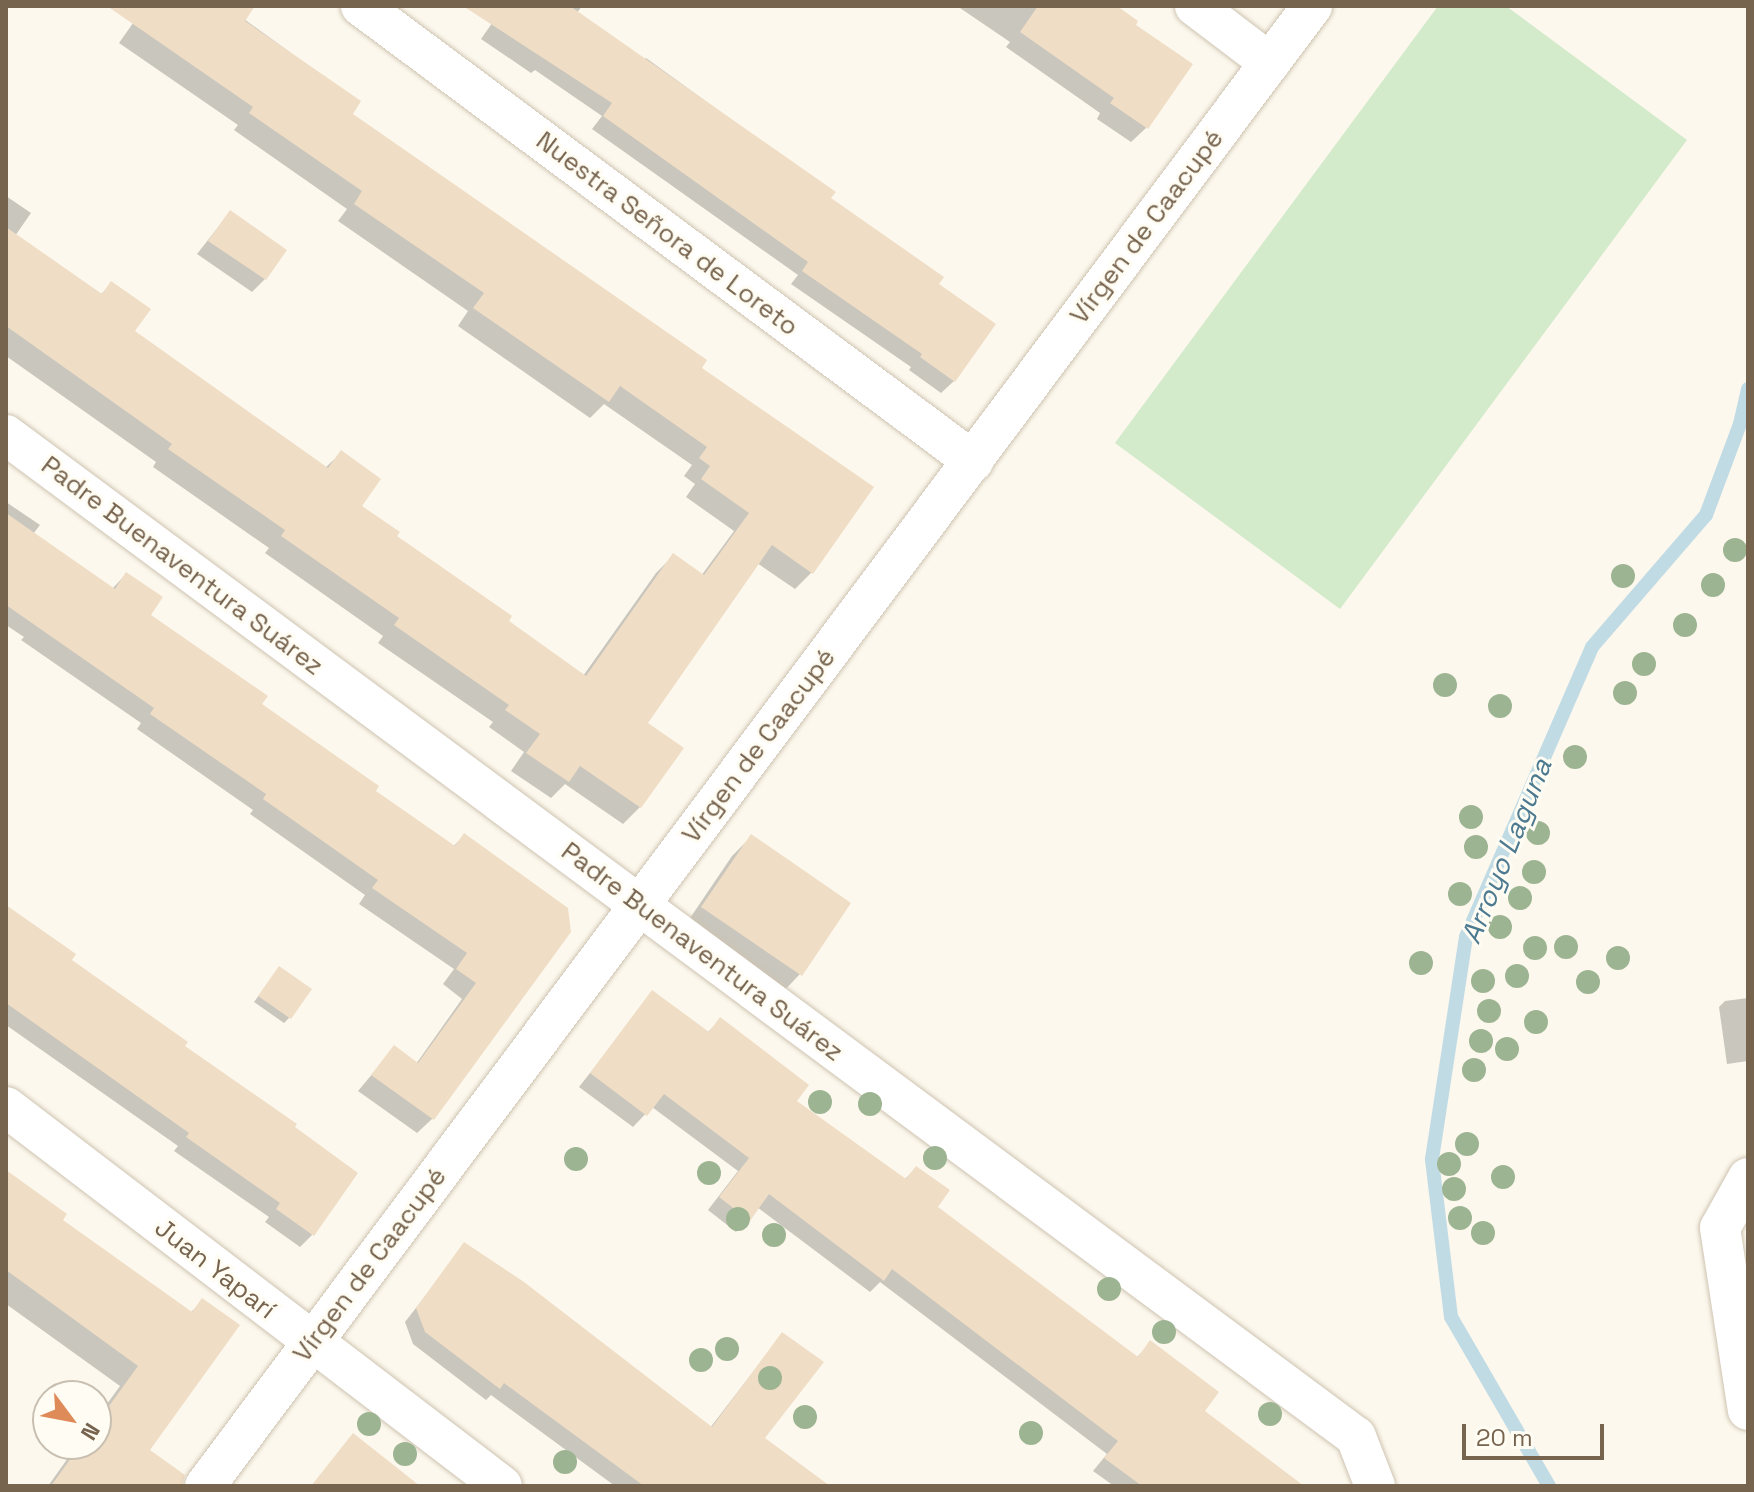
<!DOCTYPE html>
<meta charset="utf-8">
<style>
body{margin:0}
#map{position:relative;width:1754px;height:1492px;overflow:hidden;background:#fcf8ed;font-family:"Space Grotesk",sans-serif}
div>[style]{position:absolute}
.green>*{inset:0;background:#d3eacb}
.shadow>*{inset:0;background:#0003}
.stream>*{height:14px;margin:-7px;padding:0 7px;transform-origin:7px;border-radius:7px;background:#c1dbe5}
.building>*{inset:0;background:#f0ddc5}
.roads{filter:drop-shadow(0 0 2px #cec3b1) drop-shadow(0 0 2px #cec3b1)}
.minor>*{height:40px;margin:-20px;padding:0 20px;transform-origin:20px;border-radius:20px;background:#fff}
.trees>*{width:24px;height:24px;margin:-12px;border-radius:50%;background:#9db492}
span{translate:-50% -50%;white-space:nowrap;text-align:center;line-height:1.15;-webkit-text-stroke:6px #fefcf3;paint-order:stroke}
.street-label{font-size:26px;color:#77644f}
.water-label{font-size:28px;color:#4d7a90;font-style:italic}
.frame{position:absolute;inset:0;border:8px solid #77644f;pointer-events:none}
.north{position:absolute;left:32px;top:1380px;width:80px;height:80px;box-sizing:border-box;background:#fefcf3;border:2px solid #c8bfb1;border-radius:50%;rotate:122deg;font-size:22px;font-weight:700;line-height:32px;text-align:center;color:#77644f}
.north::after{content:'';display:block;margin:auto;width:28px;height:36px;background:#de8b59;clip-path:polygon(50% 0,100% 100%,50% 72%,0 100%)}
.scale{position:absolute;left:1462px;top:1424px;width:142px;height:36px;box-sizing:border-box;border:4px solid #77644f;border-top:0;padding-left:10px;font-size:24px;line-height:28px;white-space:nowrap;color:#77644f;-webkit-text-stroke:6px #fefcf3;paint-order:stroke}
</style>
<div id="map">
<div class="green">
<i style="clip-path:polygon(1438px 6px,1506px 6px,1687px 140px,1340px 609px,1115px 443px)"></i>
</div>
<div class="shadow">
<i style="clip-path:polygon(145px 6px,226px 6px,359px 102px,350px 114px,699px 368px,812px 572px,795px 589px,757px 563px,645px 723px,640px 807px,623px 824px,565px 784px,551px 798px,511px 771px,524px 752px,489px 727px,493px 722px,378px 643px,383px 636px,265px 553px,269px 548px,153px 467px,156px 462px,6px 356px,6px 196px,31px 213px,15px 236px,100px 295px,112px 284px,132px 331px,325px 468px,341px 453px,360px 507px,394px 537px,583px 676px,656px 573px,673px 556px,701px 576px,734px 531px,686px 497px,695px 484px,684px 476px,692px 465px,604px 404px,590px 418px,458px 326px,468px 311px,338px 221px,347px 209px,234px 130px,238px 125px,119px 43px)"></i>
<i style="clip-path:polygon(504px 6px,582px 6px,577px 13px,643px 61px,646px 58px,833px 193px,829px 199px,936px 284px,954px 381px,941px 393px,909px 370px,911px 367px,791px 284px,798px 275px,592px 129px,602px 116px,535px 70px,531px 73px,481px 39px)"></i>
<i style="clip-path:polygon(957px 6px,1110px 6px,1146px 128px,1131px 142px,1097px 119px,1100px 113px,1006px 47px,1010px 42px)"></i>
<i style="clip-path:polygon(230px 212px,265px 279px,252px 292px,197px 254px)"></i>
<i style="clip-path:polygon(6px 502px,40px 525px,33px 534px,112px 589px,126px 574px,148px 615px,373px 792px,453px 847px,464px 835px,566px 909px,432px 1119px,417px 1133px,358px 1091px,394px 1048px,416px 1064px,462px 999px,443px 984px,454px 969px,359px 904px,365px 895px,250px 814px,253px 810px,137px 729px,141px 723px,21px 640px,24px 637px,6px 625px)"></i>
<i style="clip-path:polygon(751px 837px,800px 974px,782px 993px,684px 927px,732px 856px)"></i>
<i style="clip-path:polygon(6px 907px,69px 961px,292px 1127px,312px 1235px,300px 1247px,265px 1222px,269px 1217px,174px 1151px,178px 1146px,6px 1025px)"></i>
<i style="clip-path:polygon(274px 975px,290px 1017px,284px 1023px,254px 1002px)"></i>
<i style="clip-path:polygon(653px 993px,707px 1033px,720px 1020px,794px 1101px,904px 1180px,916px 1168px,935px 1207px,1136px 1358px,1151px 1343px,1202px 1411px,1301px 1486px,1114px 1486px,1093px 1471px,1107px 1454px,880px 1282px,870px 1292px,757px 1207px,736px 1232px,708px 1210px,738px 1171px,652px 1107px,633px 1127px,579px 1087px)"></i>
<i style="clip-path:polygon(1748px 998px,1748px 1061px,1727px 1064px,1719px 1007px,1725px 1001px)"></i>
<i style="clip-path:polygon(6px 1173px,60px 1220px,190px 1313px,203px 1301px,147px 1450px,157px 1486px,48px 1486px,78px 1444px,96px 1444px,96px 1419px,120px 1386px,6px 1304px)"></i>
<i style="clip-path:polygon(465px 1245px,710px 1428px,782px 1334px,762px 1438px,820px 1486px,615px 1486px,491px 1395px,486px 1400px,413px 1344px,405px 1322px)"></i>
</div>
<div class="stream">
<i style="left:1549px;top:1486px;width:195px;rotate:-120.1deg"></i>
<i style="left:1451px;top:1317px;width:159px;rotate:-96.9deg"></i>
<i style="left:1432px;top:1159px;width:225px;rotate:-81.3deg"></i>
<i style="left:1466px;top:937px;width:316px;rotate:-66.5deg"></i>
<i style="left:1592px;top:647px;width:174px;rotate:-49.2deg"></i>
<i style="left:1706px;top:515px;width:97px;rotate:-69.5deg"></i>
<i style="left:1740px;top:424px;width:36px;rotate:-77deg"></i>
</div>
<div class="building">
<i style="clip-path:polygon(107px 6px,255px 6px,245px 21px,361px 101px,353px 114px,707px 360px,702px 368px,874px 487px,813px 574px,772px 545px,648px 723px,684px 748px,641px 808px,580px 766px,569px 782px,526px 753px,540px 734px,505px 710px,509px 705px,394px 625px,399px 618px,281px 536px,285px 530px,168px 449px,172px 444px,6px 326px,6px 227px,102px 294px,111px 281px,151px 309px,135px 331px,328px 468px,341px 450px,381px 479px,362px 506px,400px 532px,397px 536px,512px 616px,509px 621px,586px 676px,673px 553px,704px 575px,749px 513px,701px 479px,710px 466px,699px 458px,707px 447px,620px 386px,609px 402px,473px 308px,484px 293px,354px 204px,362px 191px,249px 113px,253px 107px)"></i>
<i style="clip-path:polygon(463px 6px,570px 6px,836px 192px,831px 198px,944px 277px,939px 284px,996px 324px,955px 382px,920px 357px,922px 354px,802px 271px,808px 262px,603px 116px,612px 103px)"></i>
<i style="clip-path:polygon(1038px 6px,1117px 6px,1138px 21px,1136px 25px,1193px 64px,1148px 129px,1110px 103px,1114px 98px,1020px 32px)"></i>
<i style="clip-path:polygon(230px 210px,287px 250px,266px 280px,208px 241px)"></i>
<i style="clip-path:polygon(6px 513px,115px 589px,126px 572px,163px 597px,151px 615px,268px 696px,262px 704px,379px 786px,376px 791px,455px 846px,464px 833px,568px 908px,571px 932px,434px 1120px,371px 1075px,394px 1045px,418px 1063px,476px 983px,456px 969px,467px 953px,372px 888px,378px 880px,263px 799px,266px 794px,150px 714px,154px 708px,6px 605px)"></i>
<i style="clip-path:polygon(751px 834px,851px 903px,802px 976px,701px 907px)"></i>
<i style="clip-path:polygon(6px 905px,76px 954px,72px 960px,188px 1042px,185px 1046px,297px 1124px,295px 1127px,358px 1173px,314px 1236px,276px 1209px,280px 1203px,186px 1137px,189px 1133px,6px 1003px)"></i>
<i style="clip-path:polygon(279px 966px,312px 989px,291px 1019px,258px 996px)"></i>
<i style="clip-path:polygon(652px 990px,709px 1032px,720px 1017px,809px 1085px,797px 1101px,906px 1179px,916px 1166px,950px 1190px,938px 1207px,1138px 1357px,1150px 1340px,1219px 1392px,1205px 1411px,1304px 1486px,1142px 1486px,1104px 1458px,1118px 1441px,892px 1269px,884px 1281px,769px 1194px,750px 1221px,719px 1197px,749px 1158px,664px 1094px,647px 1116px,590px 1073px)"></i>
<i style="clip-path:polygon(6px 1170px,67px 1214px,63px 1220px,192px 1312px,202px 1298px,240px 1325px,150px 1450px,185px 1475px,182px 1486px,51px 1486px,81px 1444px,96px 1444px,96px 1424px,138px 1366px,6px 1270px)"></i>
<i style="clip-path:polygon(464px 1242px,524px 1282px,712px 1427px,782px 1332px,824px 1362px,765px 1438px,830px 1486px,644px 1486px,504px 1383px,500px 1389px,425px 1332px,416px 1308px)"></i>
<i style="clip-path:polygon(353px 1433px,420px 1486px,311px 1486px)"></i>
</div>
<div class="roads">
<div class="minor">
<i style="left:361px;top:6px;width:763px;rotate:36.63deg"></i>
<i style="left:1195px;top:6px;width:94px;rotate:37.2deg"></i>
<i style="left:6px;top:435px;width:1681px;rotate:36.58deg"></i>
<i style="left:1356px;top:1437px;width:53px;rotate:68.8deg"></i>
<i style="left:6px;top:1107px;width:624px;rotate:37.38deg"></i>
<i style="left:1748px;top:1178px;width:57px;rotate:119.2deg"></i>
<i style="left:1720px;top:1228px;width:184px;rotate:81.3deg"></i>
<i style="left:205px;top:1486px;width:1848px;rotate:-53.2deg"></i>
</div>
</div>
<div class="trees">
<i style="left:1735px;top:550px"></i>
<i style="left:1623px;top:576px"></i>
<i style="left:1713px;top:585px"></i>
<i style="left:1685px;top:625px"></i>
<i style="left:1644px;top:664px"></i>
<i style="left:1445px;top:685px"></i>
<i style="left:1625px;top:693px"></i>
<i style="left:1500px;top:706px"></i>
<i style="left:1575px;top:757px"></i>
<i style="left:1471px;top:817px"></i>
<i style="left:1538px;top:833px"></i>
<i style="left:1476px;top:847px"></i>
<i style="left:1534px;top:872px"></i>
<i style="left:1460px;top:894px"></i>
<i style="left:1520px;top:898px"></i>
<i style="left:1500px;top:927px"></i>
<i style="left:1566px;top:947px"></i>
<i style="left:1535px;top:948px"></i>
<i style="left:1618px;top:958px"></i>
<i style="left:1421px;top:963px"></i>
<i style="left:1517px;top:976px"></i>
<i style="left:1483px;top:981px"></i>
<i style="left:1588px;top:982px"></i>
<i style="left:1489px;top:1011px"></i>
<i style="left:1536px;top:1022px"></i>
<i style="left:1481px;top:1041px"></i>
<i style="left:1507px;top:1049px"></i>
<i style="left:1474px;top:1070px"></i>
<i style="left:820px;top:1102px"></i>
<i style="left:870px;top:1104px"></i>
<i style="left:1467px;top:1144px"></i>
<i style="left:935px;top:1158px"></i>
<i style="left:576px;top:1159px"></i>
<i style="left:1449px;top:1164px"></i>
<i style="left:709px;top:1173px"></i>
<i style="left:1503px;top:1177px"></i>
<i style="left:1454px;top:1189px"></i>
<i style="left:1460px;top:1218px"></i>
<i style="left:738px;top:1219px"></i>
<i style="left:1483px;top:1233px"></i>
<i style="left:774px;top:1235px"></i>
<i style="left:1109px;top:1289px"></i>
<i style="left:1164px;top:1332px"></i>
<i style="left:727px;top:1349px"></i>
<i style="left:701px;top:1360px"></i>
<i style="left:770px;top:1378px"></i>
<i style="left:1270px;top:1414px"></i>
<i style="left:805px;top:1417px"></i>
<i style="left:369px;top:1424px"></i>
<i style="left:1031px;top:1433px"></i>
<i style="left:405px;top:1454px"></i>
<i style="left:565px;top:1462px"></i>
</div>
<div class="street-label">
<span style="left:1147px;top:227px;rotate:-53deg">Vírgen de Caacupé</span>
<span style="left:667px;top:234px;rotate:37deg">Nuestra Señora de Loreto</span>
<span style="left:182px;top:566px;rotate:37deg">Padre Buenaventura Suárez</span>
<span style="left:759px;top:746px;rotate:-53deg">Vírgen de Caacupé</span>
<span style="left:702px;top:952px;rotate:37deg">Padre Buenaventura Suárez</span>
<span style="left:370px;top:1265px;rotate:-53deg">Vírgen de Caacupé</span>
<span style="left:215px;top:1269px;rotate:38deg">Juan Yaparí</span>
</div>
<div class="water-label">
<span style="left:1506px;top:851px;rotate:-68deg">Arroyo Laguna</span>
</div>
<div class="frame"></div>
<div class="north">N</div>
<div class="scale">20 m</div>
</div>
